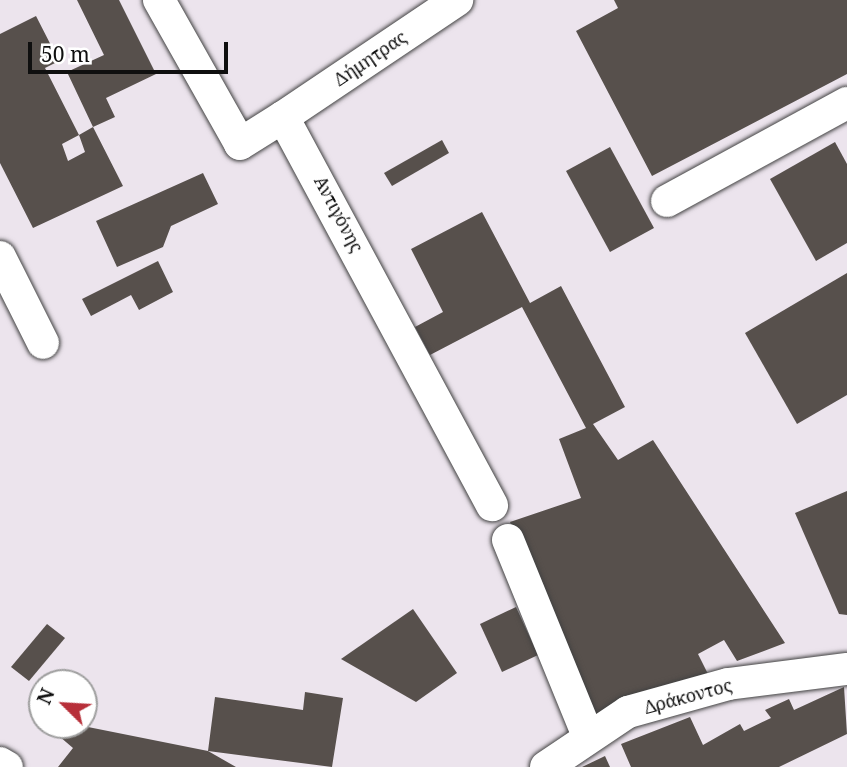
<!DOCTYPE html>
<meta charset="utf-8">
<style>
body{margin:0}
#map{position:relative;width:847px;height:767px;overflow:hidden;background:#fefbf2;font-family:"Noto Serif",serif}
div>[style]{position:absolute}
.industrial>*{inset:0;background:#ece4ed}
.building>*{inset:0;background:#57504c}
.roads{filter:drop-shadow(0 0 2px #424242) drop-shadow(0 0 2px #424242)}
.minor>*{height:32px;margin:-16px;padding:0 16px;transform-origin:16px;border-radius:16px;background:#fff}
span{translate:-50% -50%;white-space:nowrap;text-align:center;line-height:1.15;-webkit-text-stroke:7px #fff;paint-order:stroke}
.street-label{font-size:18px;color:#0f0f0f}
.north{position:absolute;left:28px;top:669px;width:70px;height:70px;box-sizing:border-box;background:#fff;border:2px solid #9f9f9f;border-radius:50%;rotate:294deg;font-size:19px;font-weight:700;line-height:28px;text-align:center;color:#0f0f0f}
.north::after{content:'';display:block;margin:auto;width:24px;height:32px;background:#b72f39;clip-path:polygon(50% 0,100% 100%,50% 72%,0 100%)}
.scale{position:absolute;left:28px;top:42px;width:200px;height:32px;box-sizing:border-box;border:4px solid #0f0f0f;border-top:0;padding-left:9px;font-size:21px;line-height:24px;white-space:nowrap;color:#0f0f0f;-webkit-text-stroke:5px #fff;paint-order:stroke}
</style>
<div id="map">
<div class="industrial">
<i style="clip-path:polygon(evenodd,0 0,847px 0,847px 767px,0 767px,0 0,42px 683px,84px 683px,84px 725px,42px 725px,42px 683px)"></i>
</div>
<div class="building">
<i style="clip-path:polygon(77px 0,119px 0,156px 74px,106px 98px,115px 117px,93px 127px,67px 72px,104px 55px)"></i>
<i style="clip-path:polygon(614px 0,847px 0,847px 74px,652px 176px,576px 31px,618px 8px)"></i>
<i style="clip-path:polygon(evenodd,36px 16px,59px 61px,45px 68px,79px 135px,93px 127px,123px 186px,33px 228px,0 163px,0 34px,36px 16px,79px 135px,85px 152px,68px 161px,62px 144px,79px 135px)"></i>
<i style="clip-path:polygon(442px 140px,449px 153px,392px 186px,384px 173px)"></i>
<i style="clip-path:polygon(835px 142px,847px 164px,847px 243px,816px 261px,770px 179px)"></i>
<i style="clip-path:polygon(610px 147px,654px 228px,610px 252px,566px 171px)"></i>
<i style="clip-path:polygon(203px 173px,218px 204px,171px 226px,163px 247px,117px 267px,96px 221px)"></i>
<i style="clip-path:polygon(482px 212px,530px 303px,561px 286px,625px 407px,593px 424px,618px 460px,653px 440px,785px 643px,737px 661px,724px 640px,698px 654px,710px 678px,587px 719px,510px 522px,581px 498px,559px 439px,586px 428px,522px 307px,430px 355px,415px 327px,443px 312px,411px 249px)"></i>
<i style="clip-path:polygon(158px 261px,173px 292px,139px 310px,131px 295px,91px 316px,82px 299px)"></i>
<i style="clip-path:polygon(847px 273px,847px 395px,797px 424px,745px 333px)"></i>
<i style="clip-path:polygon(847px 491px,847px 615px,839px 614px,795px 513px)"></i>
<i style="clip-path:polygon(516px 607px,538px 655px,502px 672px,480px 624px)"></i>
<i style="clip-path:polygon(413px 609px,457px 673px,416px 702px,341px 659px)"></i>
<i style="clip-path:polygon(47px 624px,65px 638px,29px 681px,11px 667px)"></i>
<i style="clip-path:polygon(844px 687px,847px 734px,779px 767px,631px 767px,621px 744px,690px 717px,703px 745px,740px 724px,744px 731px,771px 718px,765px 710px,789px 699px,794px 710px)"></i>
<i style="clip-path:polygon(305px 692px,343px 698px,332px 767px,208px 751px,215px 697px,303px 710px)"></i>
<i style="clip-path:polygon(46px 725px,78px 725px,208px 751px,236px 767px,58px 767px,73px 748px)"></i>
<i style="clip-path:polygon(605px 756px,610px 767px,582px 767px)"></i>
</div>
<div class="roads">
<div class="minor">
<i style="left:159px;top:0;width:165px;rotate:60.6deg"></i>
<i style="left:240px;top:144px;width:51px;rotate:-32.1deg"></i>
<i style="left:283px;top:117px;width:441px;rotate:61.7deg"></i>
<i style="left:283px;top:117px;width:210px;rotate:-33.9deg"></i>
<i style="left:667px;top:201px;width:205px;rotate:-28.6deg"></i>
<i style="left:0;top:257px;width:96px;rotate:63.4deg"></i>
<i style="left:508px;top:540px;width:212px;rotate:67.8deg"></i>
<i style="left:0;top:763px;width:8px;rotate:30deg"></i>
<i style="left:546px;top:767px;width:99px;rotate:-33.9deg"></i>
<i style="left:628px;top:712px;width:104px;rotate:-15.6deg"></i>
<i style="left:728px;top:684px;width:120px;rotate:-7.2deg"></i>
</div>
</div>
<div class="street-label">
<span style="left:370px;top:58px;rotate:-34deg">Δήμητρας</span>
<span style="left:339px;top:214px;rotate:62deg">Αντιγόνης</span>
<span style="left:688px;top:696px;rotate:-15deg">Δράκοντος</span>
</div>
<div class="north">N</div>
<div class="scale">50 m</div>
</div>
